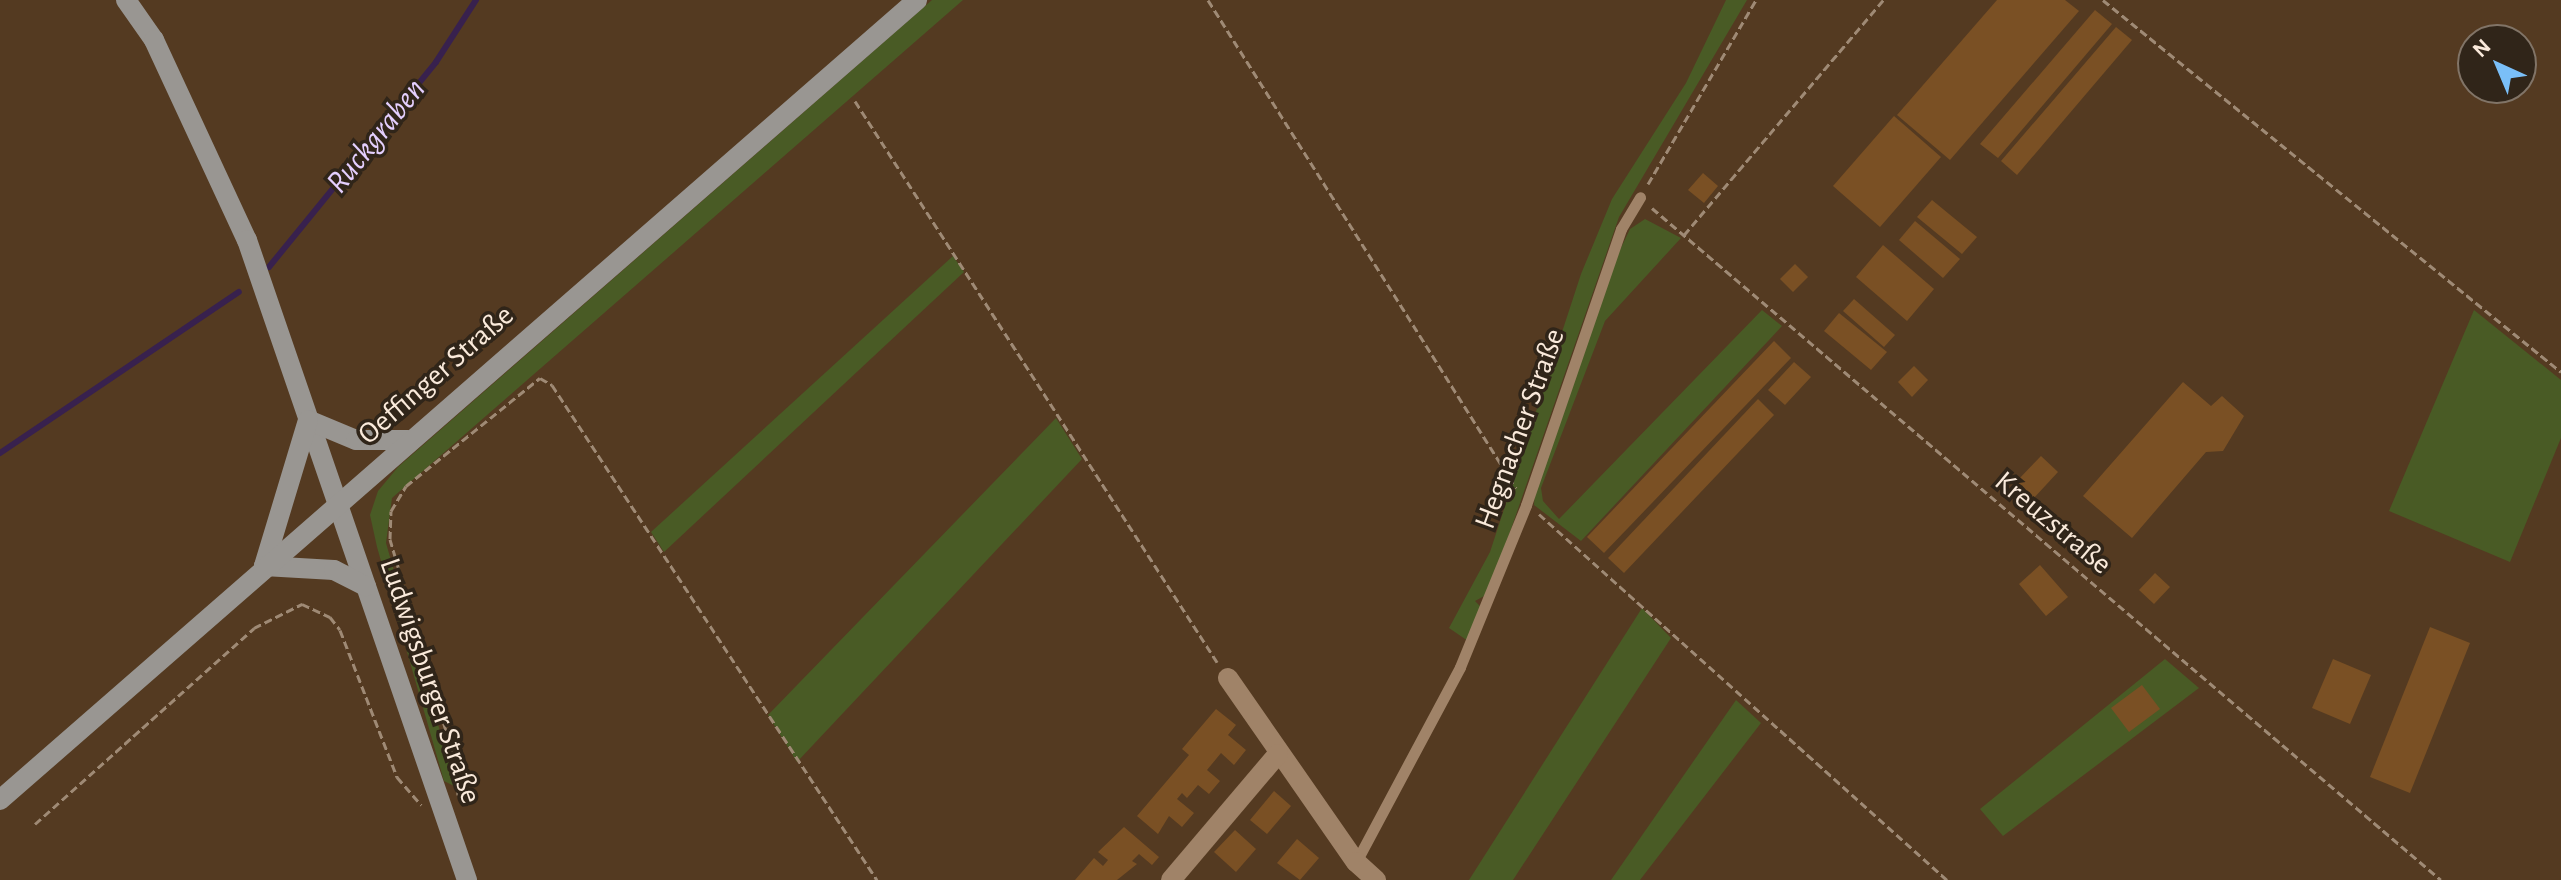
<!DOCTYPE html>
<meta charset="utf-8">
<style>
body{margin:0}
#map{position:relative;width:2561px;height:880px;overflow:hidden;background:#543a21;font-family:"Alegreya Sans",sans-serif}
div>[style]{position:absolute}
.green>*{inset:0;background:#495b25}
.stream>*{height:6px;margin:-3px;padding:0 3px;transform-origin:3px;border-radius:3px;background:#38214e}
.building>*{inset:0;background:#7a5024}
.path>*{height:3px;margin-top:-1.5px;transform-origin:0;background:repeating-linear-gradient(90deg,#9f8a75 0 8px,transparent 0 12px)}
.lane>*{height:11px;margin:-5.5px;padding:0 5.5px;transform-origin:5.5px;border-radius:5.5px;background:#a08368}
.street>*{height:20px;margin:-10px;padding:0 10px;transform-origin:10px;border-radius:10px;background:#a08368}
.secondary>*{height:20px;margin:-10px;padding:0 10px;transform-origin:10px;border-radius:10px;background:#999692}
span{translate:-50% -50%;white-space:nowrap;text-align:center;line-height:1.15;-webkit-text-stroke:7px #302519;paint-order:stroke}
.street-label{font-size:30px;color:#faeadb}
.water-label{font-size:32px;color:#e4cffe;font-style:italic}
.north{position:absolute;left:2457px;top:24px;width:80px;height:80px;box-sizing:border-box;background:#302519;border:2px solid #817467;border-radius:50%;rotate:316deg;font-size:22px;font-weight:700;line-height:32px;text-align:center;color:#faeadb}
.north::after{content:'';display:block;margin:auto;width:28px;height:36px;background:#7abff8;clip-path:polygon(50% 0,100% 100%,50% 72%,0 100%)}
</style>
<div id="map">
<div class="green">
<i style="clip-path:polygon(932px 0,963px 0,392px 498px,386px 543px,456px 787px,444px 781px,377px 547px,370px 515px,378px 491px,398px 467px)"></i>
<i style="clip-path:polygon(1726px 0,1747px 0,1619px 217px,1510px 532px,1486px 595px,1475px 601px,1481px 607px,1468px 641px,1449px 628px,1490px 552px,1581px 274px,1612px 199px,1686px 83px)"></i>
<i style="clip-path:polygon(1645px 219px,1681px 238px,1605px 321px,1541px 488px,1543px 501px,1559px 519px,1762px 310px,1782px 326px,1581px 541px,1534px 505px,1535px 489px,1618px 254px,1630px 229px)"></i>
<i style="clip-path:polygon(953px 256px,964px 272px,664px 552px,651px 532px)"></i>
<i style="clip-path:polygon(2474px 310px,2561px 380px,2561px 438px,2510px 562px,2389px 511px)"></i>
<i style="clip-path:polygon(1056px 418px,1082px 459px,797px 762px,768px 715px)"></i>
<i style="clip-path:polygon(1642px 608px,1671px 638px,1513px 880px,1469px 880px)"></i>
<i style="clip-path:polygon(2165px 659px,2199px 688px,2003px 836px,1980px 809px)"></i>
<i style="clip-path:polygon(1736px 700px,1761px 723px,1640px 880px,1611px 880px)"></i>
</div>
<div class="stream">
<i style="left:269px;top:267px;width:264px;rotate:-50.8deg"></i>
<i style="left:436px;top:62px;width:74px;rotate:-57.2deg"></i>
<i style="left:0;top:453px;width:288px;rotate:-34deg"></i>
</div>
<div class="building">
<i style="clip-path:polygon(1997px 0,2065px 0,2079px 11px,1950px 160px,1897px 115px)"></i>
<i style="clip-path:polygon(2095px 10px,2112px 24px,1998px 158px,1980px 144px)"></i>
<i style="clip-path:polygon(2116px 27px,2132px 40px,2017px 175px,2001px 161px)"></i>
<i style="clip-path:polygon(1894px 116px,1941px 157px,1880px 227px,1833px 186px)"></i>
<i style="clip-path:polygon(1703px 173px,1718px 186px,1704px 203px,1688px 190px)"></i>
<i style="clip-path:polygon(1932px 200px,1977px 237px,1962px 254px,1917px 217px)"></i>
<i style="clip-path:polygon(1915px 221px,1960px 259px,1943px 278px,1899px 240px)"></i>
<i style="clip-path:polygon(1883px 245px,1934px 289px,1907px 321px,1856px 277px)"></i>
<i style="clip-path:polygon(1795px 264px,1808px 277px,1793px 292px,1780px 279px)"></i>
<i style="clip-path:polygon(1854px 299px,1895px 335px,1884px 347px,1843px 311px)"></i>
<i style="clip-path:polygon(1839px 313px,1887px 352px,1871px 370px,1824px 331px)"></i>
<i style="clip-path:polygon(1774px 341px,1791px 358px,1604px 553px,1587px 537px)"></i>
<i style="clip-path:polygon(1794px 362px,1811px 377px,1785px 405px,1768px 390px)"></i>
<i style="clip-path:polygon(1914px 366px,1928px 380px,1912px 397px,1898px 382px)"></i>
<i style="clip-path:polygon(2183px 382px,2211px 406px,2222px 396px,2244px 416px,2223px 451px,2206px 452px,2132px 538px,2083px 496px)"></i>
<i style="clip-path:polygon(1758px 399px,1774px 415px,1624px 573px,1608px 558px)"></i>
<i style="clip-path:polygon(2041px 456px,2058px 472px,2033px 499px,2015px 483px)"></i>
<i style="clip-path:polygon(2040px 565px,2068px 597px,2046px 616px,2019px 584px)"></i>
<i style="clip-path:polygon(2155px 573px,2170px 587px,2154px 604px,2139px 590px)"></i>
<i style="clip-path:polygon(2430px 627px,2470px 643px,2410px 793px,2370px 777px)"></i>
<i style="clip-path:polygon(2333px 659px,2371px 675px,2350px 724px,2312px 708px)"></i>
<i style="clip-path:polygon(2142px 685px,2160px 709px,2129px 732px,2111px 708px)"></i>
<i style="clip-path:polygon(1216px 709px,1236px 725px,1228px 735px,1246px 750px,1234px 765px,1221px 753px,1207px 770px,1220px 781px,1209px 794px,1198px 785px,1187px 798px,1182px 793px,1177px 799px,1194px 813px,1182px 827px,1169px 816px,1158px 834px,1137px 816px,1189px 755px,1182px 749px)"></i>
<i style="clip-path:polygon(1274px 791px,1291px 806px,1267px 834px,1250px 820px)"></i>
<i style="clip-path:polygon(1124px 827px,1159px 857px,1152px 865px,1139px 854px,1132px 861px,1137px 864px,1117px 880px,1075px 880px,1094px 858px,1103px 866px,1108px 860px,1098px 852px)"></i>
<i style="clip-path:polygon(1235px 830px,1256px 849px,1236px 872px,1214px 852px)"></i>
<i style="clip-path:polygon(1297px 839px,1319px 858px,1300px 880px,1277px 863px)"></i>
</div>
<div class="path">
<i style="left:1208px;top:0;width:577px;rotate:57.74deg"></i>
<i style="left:2103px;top:0;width:590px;rotate:39.08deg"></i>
<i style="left:855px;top:101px;width:668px;rotate:57.17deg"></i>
<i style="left:1648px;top:184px;width:213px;rotate:-59.6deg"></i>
<i style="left:1652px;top:208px;width:1036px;rotate:40.42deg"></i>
<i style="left:1684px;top:235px;width:308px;rotate:-49.7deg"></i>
<i style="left:1539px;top:514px;width:548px;rotate:41.89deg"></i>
<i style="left:458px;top:795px;width:30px;rotate:-94deg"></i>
<i style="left:456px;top:765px;width:235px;rotate:-106.3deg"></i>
<i style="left:390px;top:539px;width:28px;rotate:-88deg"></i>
<i style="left:391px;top:511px;width:29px;rotate:-59deg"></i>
<i style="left:406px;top:486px;width:172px;rotate:-38.9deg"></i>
<i style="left:540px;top:378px;width:14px;rotate:30deg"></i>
<i style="left:552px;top:385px;width:592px;rotate:56.71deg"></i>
<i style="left:35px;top:824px;width:294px;rotate:-41.8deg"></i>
<i style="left:254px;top:628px;width:54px;rotate:-26.6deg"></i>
<i style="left:302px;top:604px;width:31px;rotate:25deg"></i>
<i style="left:330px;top:617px;width:16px;rotate:52deg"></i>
<i style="left:340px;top:630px;width:158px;rotate:68.8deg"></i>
<i style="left:397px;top:777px;width:37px;rotate:49deg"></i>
</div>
<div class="lane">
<i style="left:1356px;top:862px;width:221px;rotate:-61.9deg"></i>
<i style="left:1460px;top:667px;width:175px;rotate:-67.8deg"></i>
<i style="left:1526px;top:505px;width:292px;rotate:-71deg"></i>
<i style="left:1621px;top:229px;width:37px;rotate:-59deg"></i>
</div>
<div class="street">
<i style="left:1228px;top:678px;width:224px;rotate:55.2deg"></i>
<i style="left:1356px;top:862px;width:27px;rotate:42deg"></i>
<i style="left:1171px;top:880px;width:165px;rotate:-49.7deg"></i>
</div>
<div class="secondary">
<i style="left:126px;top:0;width:49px;rotate:55deg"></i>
<i style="left:154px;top:40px;width:221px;rotate:65.1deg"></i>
<i style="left:247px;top:240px;width:677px;rotate:71.03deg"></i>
<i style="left:308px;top:420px;width:52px;rotate:22.6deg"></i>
<i style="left:356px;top:440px;width:52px"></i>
<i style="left:264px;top:566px;width:152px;rotate:-73.2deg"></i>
<i style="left:264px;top:566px;width:70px;rotate:3.3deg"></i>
<i style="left:334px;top:570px;width:36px;rotate:27deg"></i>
<i style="left:0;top:800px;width:1217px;rotate:-41.1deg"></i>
</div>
<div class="street-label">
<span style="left:436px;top:375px;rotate:-41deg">Oeffinger Straße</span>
<span style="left:1520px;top:429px;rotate:-70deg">Hegnacher Straße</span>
<span style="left:2053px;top:523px;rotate:40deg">Kreuzstraße</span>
<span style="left:430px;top:681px;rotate:71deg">Ludwigsburger Straße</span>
</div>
<div class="water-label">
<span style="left:376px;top:136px;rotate:-51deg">Ruckgraben</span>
</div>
<div class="north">N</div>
</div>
